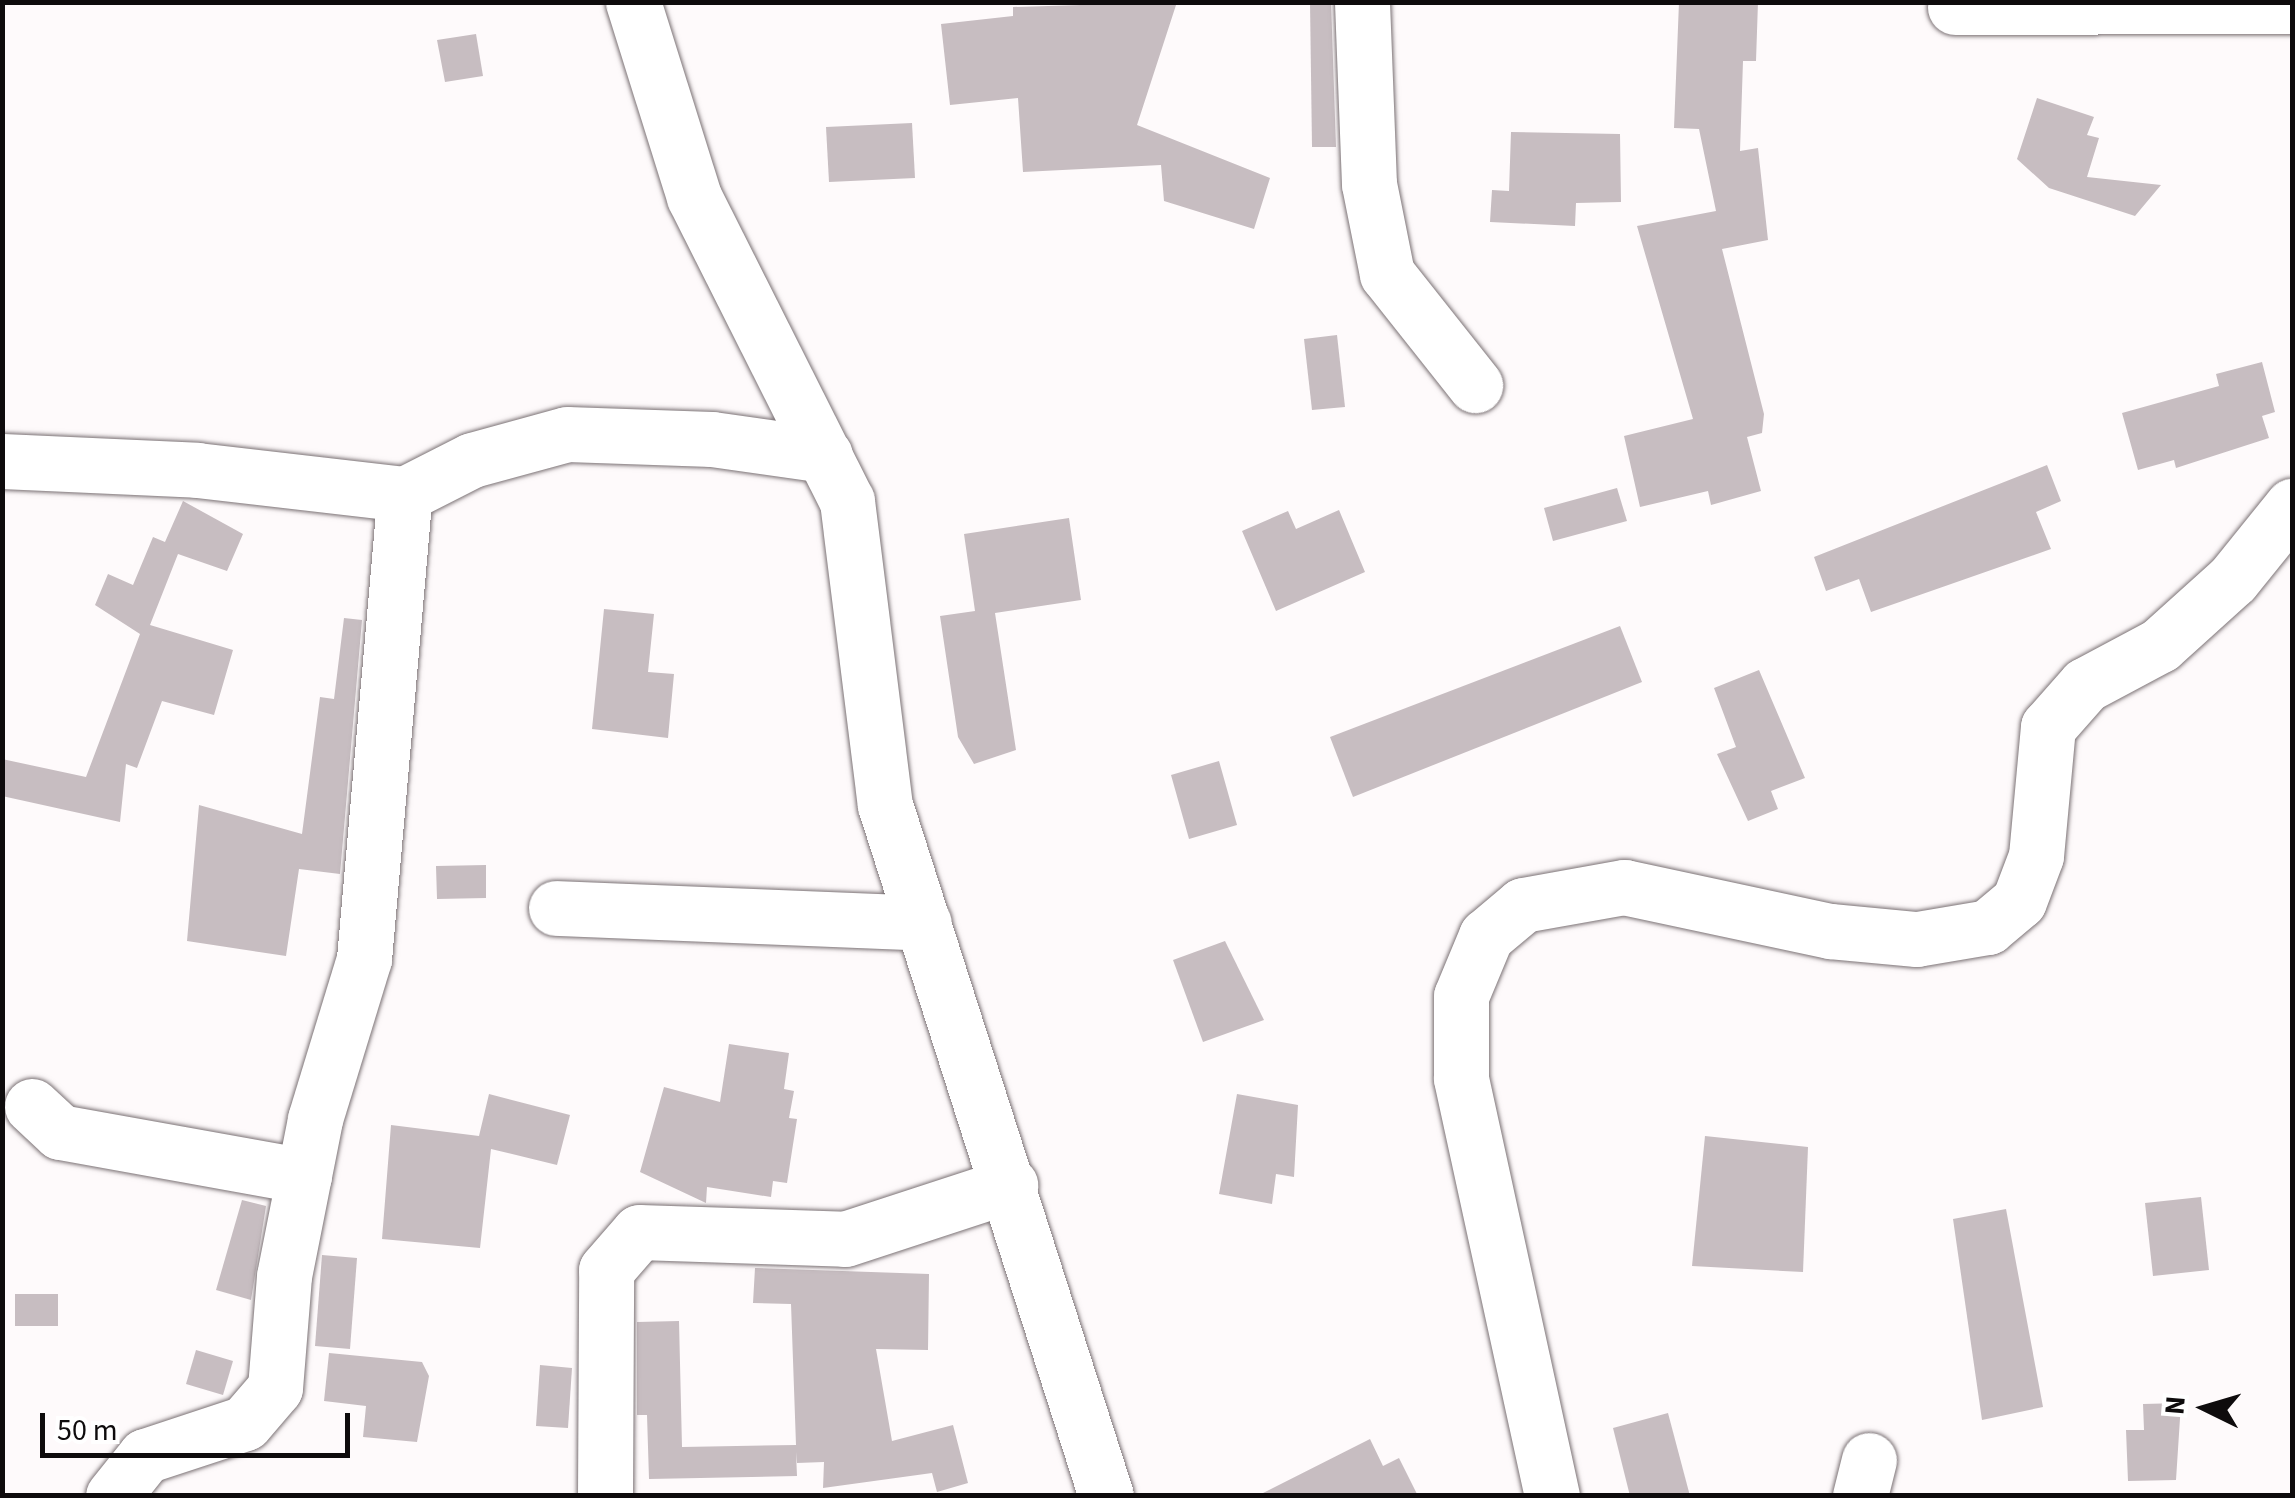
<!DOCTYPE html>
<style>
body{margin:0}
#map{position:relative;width:2295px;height:1498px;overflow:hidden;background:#fefafb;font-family:"Source Sans 3",sans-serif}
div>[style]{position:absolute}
.building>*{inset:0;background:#c7bdc1}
.roads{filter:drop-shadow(0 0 2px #7b7275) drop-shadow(0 0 2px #7b7275)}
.minor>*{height:55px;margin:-27.5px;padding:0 27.5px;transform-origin:27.5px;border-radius:27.5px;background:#fff}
span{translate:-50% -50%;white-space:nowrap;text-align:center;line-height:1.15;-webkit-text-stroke:8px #fff;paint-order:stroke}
.frame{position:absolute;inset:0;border:5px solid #0e0b0c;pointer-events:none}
.north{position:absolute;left:2155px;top:1358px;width:100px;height:100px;-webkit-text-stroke:8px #fff;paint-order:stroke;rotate:275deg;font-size:28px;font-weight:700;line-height:40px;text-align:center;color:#0e0b0c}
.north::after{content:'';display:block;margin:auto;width:35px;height:45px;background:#0e0b0c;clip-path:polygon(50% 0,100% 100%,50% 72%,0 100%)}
.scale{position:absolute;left:40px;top:1413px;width:310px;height:45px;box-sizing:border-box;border:5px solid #0e0b0c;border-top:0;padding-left:12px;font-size:30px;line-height:35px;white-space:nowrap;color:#0e0b0c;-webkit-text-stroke:8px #fff;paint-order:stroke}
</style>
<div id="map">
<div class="building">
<i style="clip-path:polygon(1177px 2px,1137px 125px,1270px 178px,1254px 229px,1164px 201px,1161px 165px,1023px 172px,1018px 98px,950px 105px,941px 24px,1013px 16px,1013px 7px)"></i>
<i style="clip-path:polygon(1310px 2px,1331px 2px,1336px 147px,1312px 147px)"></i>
<i style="clip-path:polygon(1679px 2px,1758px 2px,1756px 61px,1743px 61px,1740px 151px,1758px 148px,1768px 240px,1722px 249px,1764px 414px,1762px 433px,1747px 437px,1761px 491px,1711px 505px,1708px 491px,1640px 507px,1624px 436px,1693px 419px,1637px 226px,1716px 211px,1699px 129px,1674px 128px)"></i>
<i style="clip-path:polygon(476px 34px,483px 76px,445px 82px,437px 40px)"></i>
<i style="clip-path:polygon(2037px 98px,2094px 117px,2087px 135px,2099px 138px,2087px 177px,2161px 185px,2135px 216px,2049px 188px,2017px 159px)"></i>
<i style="clip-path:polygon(912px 123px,915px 178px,829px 182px,826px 127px)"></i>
<i style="clip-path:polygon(1511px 132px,1620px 134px,1621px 202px,1576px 203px,1575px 226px,1490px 222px,1492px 190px,1509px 191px)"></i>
<i style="clip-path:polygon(1337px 335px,1345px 407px,1312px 410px,1304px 339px)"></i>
<i style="clip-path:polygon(2262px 362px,2275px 412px,2262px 416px,2269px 438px,2176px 468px,2174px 460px,2138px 470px,2122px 413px,2219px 386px,2216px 374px)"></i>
<i style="clip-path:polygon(2047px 465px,2061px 501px,2036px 512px,2051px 549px,1871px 612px,1859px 579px,1826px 591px,1814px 557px)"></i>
<i style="clip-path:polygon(1617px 488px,1627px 521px,1553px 541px,1544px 508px)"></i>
<i style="clip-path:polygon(183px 501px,243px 534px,227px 571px,178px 554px,150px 625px,233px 650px,214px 715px,162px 701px,137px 768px,126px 764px,120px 822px,2px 796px,2px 759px,86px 777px,140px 634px,95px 605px,108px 574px,133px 585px,153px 537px,165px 542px)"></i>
<i style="clip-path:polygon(1339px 510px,1365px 572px,1276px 611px,1242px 531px,1288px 511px,1296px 529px)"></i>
<i style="clip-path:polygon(1069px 518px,1081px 600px,995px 613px,1016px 750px,974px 764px,958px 737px,940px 616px,975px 611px,964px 534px)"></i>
<i style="clip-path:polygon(604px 609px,654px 614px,648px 672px,674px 674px,668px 738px,592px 729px)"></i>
<i style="clip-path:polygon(344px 618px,362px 620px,340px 874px,299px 869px,286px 956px,187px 941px,199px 805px,302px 834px,320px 697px,334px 699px)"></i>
<i style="clip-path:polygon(1620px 626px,1642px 682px,1353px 797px,1330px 737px)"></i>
<i style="clip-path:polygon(1759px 670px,1805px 778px,1771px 791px,1778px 809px,1748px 821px,1717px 754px,1736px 747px,1714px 688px)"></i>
<i style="clip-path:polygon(1219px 761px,1237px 825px,1189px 839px,1171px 775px)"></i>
<i style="clip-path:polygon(486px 865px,486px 898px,437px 899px,436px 866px)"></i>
<i style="clip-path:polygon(1225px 941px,1264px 1020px,1203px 1042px,1173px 960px)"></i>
<i style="clip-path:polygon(729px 1044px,789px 1053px,784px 1089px,794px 1091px,789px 1118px,797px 1119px,787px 1183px,773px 1181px,771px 1197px,707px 1187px,706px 1203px,640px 1172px,664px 1087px,720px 1102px)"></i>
<i style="clip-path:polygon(489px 1094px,570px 1115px,557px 1165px,491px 1149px,480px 1248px,382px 1239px,391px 1125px,479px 1136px)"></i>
<i style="clip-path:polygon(1237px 1094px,1298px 1105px,1294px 1177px,1276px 1174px,1272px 1204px,1219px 1194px)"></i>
<i style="clip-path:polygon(1705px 1136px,1808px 1147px,1803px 1272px,1692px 1266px)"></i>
<i style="clip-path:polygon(2201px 1197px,2209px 1270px,2153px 1276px,2145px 1203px)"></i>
<i style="clip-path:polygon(242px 1200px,266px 1206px,251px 1300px,216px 1290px)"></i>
<i style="clip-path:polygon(2006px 1209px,2043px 1407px,1982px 1420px,1953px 1219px)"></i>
<i style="clip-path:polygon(322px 1255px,357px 1258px,350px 1349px,315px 1346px)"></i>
<i style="clip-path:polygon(755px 1268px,929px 1274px,928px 1350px,876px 1349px,892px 1441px,953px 1425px,968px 1483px,937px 1492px,932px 1473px,823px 1488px,824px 1462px,797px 1463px,796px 1452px,797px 1476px,649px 1479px,647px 1415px,637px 1415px,637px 1322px,679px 1321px,682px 1447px,796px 1445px,791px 1304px,753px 1303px)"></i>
<i style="clip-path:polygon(15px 1294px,58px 1294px,58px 1326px,15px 1326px)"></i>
<i style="clip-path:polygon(196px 1350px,233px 1361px,223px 1395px,186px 1384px)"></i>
<i style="clip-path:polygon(329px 1353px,422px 1362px,429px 1376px,417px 1442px,363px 1437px,366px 1406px,324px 1401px)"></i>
<i style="clip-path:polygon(540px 1365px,572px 1368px,568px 1428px,536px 1426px)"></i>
<i style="clip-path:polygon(2181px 1403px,2176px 1480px,2128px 1481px,2126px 1430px,2144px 1430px,2143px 1404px)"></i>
<i style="clip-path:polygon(1668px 1413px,1690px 1496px,1630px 1496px,1613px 1428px)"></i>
<i style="clip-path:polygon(1370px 1439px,1383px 1466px,1399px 1458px,1418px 1496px,1257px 1496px)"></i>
</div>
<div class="roads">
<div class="minor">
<i style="left:633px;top:2px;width:204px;rotate:72.6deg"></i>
<i style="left:694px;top:197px;width:340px;rotate:63.3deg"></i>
<i style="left:847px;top:501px;width:306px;rotate:82.9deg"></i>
<i style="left:885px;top:805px;width:725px;rotate:72.26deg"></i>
<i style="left:1362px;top:2px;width:182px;rotate:87.8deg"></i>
<i style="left:1369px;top:184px;width:92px;rotate:78.7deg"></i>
<i style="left:1387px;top:274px;width:142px;rotate:51.6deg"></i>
<i style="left:1955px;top:7px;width:337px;rotate:-0.2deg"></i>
<i style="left:2px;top:461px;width:195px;rotate:2.6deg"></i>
<i style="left:197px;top:470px;width:209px;rotate:6.6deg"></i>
<i style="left:556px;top:908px;width:368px;rotate:2.3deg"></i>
<i style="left:32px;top:1106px;width:38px;rotate:43deg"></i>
<i style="left:60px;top:1132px;width:248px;rotate:10.2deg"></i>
<i style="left:113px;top:1496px;width:51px;rotate:-51.3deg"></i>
<i style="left:145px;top:1456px;width:105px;rotate:-18.3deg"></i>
<i style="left:245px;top:1423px;width:46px;rotate:-49.4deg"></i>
<i style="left:275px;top:1388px;width:112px;rotate:-85.4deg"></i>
<i style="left:284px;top:1276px;width:160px;rotate:-78.8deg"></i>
<i style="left:315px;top:1119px;width:167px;rotate:-73deg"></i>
<i style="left:364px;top:959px;width:467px;rotate:-85deg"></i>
<i style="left:405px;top:494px;width:75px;rotate:-26.9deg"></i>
<i style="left:472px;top:460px;width:98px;rotate:-15.3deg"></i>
<i style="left:567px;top:434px;width:145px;rotate:2deg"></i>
<i style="left:712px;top:439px;width:114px;rotate:8.1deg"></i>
<i style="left:605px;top:1496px;width:226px;rotate:-89.7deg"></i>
<i style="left:606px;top:1270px;width:50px;rotate:-49deg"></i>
<i style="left:639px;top:1232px;width:206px;rotate:1.9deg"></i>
<i style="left:845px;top:1239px;width:174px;rotate:-18.1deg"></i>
<i style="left:1552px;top:1496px;width:428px;rotate:-102.3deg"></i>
<i style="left:1461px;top:1078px;width:82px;rotate:-90deg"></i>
<i style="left:1461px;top:996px;width:65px;rotate:-67.4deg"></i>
<i style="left:1486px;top:936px;width:48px;rotate:-40deg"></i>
<i style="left:1523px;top:905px;width:103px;rotate:-10.1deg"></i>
<i style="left:1624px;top:887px;width:211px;rotate:12.1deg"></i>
<i style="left:1830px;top:931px;width:87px;rotate:5.3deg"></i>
<i style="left:1917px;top:939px;width:72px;rotate:-9.6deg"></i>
<i style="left:1988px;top:927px;width:40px;rotate:-40deg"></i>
<i style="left:2019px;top:901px;width:48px;rotate:-69.3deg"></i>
<i style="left:2036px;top:856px;width:130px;rotate:-84.7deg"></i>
<i style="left:2048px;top:727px;width:56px;rotate:-48.6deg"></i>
<i style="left:2085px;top:685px;width:85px;rotate:-28.1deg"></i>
<i style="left:2160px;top:645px;width:98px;rotate:-42.1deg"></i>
<i style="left:2233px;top:579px;width:94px;rotate:-51.1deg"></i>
<i style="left:1860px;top:1496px;width:37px;rotate:-76deg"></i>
</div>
</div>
<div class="frame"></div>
<div class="north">N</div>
<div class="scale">50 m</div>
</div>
